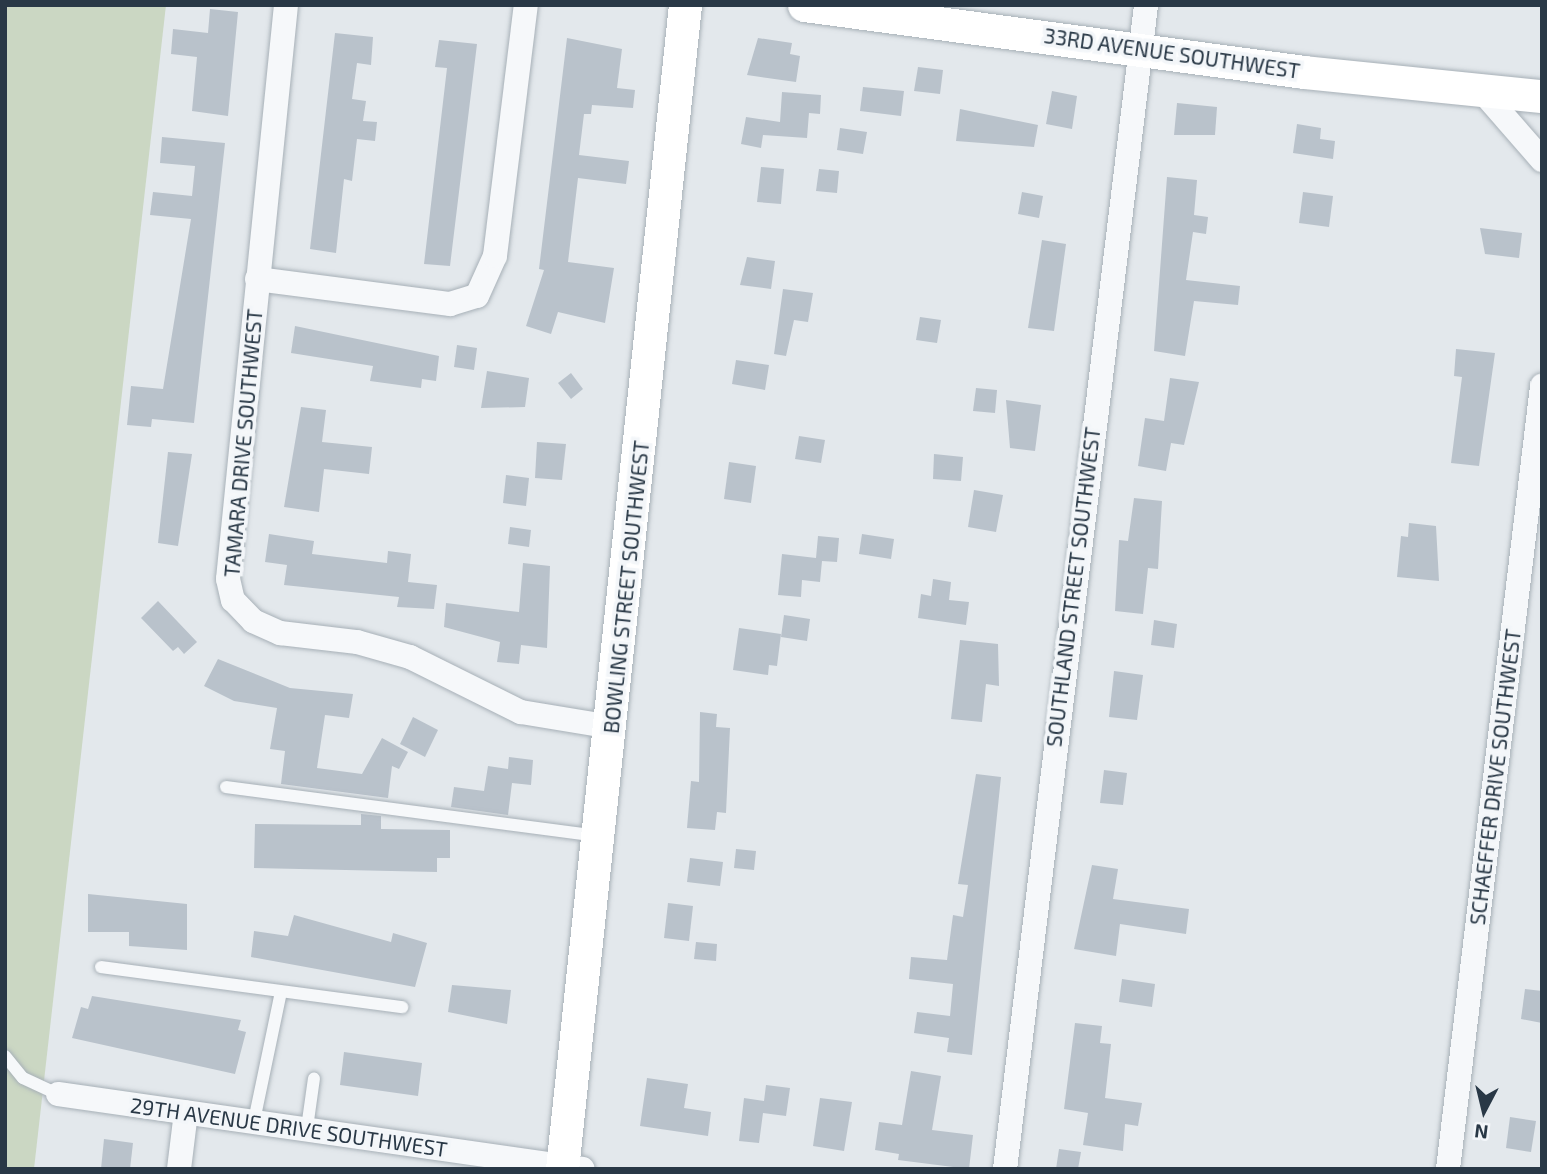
<!DOCTYPE html>
<style>
body{margin:0}
#map{position:relative;width:1547px;height:1174px;overflow:hidden;background:#e3e8ec;font-family:"Exo 2",sans-serif}
div>[style]{position:absolute}
.green>*{inset:0;background:#cbd7c3}
.building>*{inset:0;background:#b9c2cb}
.roads{filter:drop-shadow(0 0 2px #a7b0b7) drop-shadow(0 0 2px #a7b0b7)}
.lane>*{height:12px;margin:-6px;padding:0 6px;transform-origin:6px;border-radius:6px;background:#f6f8fa}
.street>*{height:24px;margin:-12px;padding:0 12px;transform-origin:12px;border-radius:12px;background:#f6f8fa}
.secondary>*{height:33px;margin:-16.5px;padding:0 16.5px;transform-origin:16.5px;border-radius:16.5px;background:#fff}
span{translate:-50% -50%;white-space:nowrap;text-align:center;line-height:1.15;-webkit-text-stroke:7px #f3f6f9;paint-order:stroke}
.street-label{font-size:21px;color:#293846}
.frame{position:absolute;inset:0;border:7px solid #293846;pointer-events:none}
.north{position:absolute;left:1449px;top:1076px;width:70px;height:70px;-webkit-text-stroke:5px #f3f6f9;paint-order:stroke;rotate:187deg;font-size:19px;font-weight:700;line-height:28px;text-align:center;color:#293846}
.north::after{content:'';display:block;margin:auto;width:24px;height:32px;background:#293846;clip-path:polygon(50% 0,100% 100%,50% 72%,0 100%)}
</style>
<div id="map">
<div class="green">
<i style="clip-path:polygon(5px 5px,166px 5px,34px 1169px,5px 1169px)"></i>
</div>
<div class="building">
<i style="clip-path:polygon(210px 9px,238px 12px,228px 116px,192px 111px,197px 57px,171px 54px,173px 29px,208px 33px)"></i>
<i style="clip-path:polygon(335px 33px,373px 37px,371px 65px,357px 63px,352px 99px,366px 101px,363px 121px,377px 122px,375px 141px,357px 139px,352px 181px,344px 179px,336px 253px,310px 249px)"></i>
<i style="clip-path:polygon(567px 38px,622px 49px,617px 88px,635px 90px,633px 108px,592px 105px,591px 114px,584px 114px,579px 155px,629px 161px,626px 184px,578px 178px,568px 262px,614px 268px,605px 323px,558px 312px,551px 334px,526px 326px,544px 270px,539px 269px)"></i>
<i style="clip-path:polygon(758px 38px,792px 43px,790px 54px,800px 56px,796px 82px,747px 75px)"></i>
<i style="clip-path:polygon(439px 40px,477px 44px,450px 266px,424px 264px,447px 68px,435px 67px)"></i>
<i style="clip-path:polygon(918px 67px,943px 70px,940px 94px,914px 91px)"></i>
<i style="clip-path:polygon(863px 87px,904px 91px,901px 116px,860px 111px)"></i>
<i style="clip-path:polygon(1052px 91px,1077px 96px,1072px 129px,1046px 124px)"></i>
<i style="clip-path:polygon(782px 92px,821px 95px,820px 114px,809px 113px,807px 138px,763px 135px,761px 148px,741px 144px,746px 117px,780px 122px)"></i>
<i style="clip-path:polygon(1177px 103px,1217px 107px,1215px 135px,1174px 135px)"></i>
<i style="clip-path:polygon(960px 109px,1038px 125px,1034px 147px,956px 141px)"></i>
<i style="clip-path:polygon(1297px 124px,1321px 128px,1320px 139px,1335px 141px,1333px 159px,1293px 153px)"></i>
<i style="clip-path:polygon(840px 128px,867px 132px,863px 154px,837px 150px)"></i>
<i style="clip-path:polygon(162px 137px,225px 143px,194px 423px,152px 419px,151px 427px,127px 425px,131px 386px,163px 389px,191px 219px,150px 215px,153px 192px,192px 196px,195px 166px,160px 163px)"></i>
<i style="clip-path:polygon(761px 167px,784px 169px,781px 204px,757px 202px)"></i>
<i style="clip-path:polygon(819px 169px,839px 171px,837px 193px,816px 191px)"></i>
<i style="clip-path:polygon(1167px 177px,1197px 180px,1194px 215px,1208px 217px,1206px 234px,1193px 232px,1186px 280px,1240px 286px,1238px 305px,1194px 301px,1185px 356px,1154px 351px)"></i>
<i style="clip-path:polygon(1022px 192px,1043px 196px,1039px 218px,1018px 214px)"></i>
<i style="clip-path:polygon(1303px 192px,1333px 196px,1329px 227px,1299px 223px)"></i>
<i style="clip-path:polygon(1480px 228px,1522px 233px,1519px 258px,1485px 254px)"></i>
<i style="clip-path:polygon(1042px 240px,1066px 244px,1054px 331px,1028px 328px)"></i>
<i style="clip-path:polygon(747px 257px,775px 261px,771px 289px,740px 285px)"></i>
<i style="clip-path:polygon(783px 289px,813px 293px,808px 322px,794px 320px,786px 356px,774px 354px)"></i>
<i style="clip-path:polygon(920px 317px,941px 320px,937px 343px,916px 340px)"></i>
<i style="clip-path:polygon(295px 326px,439px 356px,436px 381px,422px 379px,421px 388px,370px 381px,373px 366px,291px 353px)"></i>
<i style="clip-path:polygon(457px 345px,477px 348px,474px 370px,454px 367px)"></i>
<i style="clip-path:polygon(1456px 349px,1495px 353px,1479px 466px,1451px 463px,1462px 377px,1454px 376px)"></i>
<i style="clip-path:polygon(736px 360px,769px 365px,765px 390px,732px 384px)"></i>
<i style="clip-path:polygon(487px 371px,529px 378px,525px 407px,481px 408px)"></i>
<i style="clip-path:polygon(571px 373px,583px 389px,571px 399px,558px 383px)"></i>
<i style="clip-path:polygon(1170px 378px,1199px 382px,1184px 445px,1171px 443px,1166px 471px,1138px 466px,1145px 418px,1164px 421px)"></i>
<i style="clip-path:polygon(976px 388px,997px 390px,995px 413px,973px 411px)"></i>
<i style="clip-path:polygon(1006px 400px,1041px 405px,1035px 451px,1010px 448px)"></i>
<i style="clip-path:polygon(301px 407px,326px 410px,322px 442px,372px 447px,369px 474px,324px 469px,319px 512px,284px 507px)"></i>
<i style="clip-path:polygon(799px 436px,825px 440px,821px 463px,795px 459px)"></i>
<i style="clip-path:polygon(537px 442px,566px 444px,562px 480px,535px 478px)"></i>
<i style="clip-path:polygon(168px 452px,192px 454px,178px 546px,158px 543px)"></i>
<i style="clip-path:polygon(934px 454px,963px 457px,961px 481px,933px 479px)"></i>
<i style="clip-path:polygon(729px 462px,756px 466px,751px 503px,724px 499px)"></i>
<i style="clip-path:polygon(506px 475px,529px 478px,526px 506px,503px 503px)"></i>
<i style="clip-path:polygon(974px 490px,1003px 495px,996px 532px,968px 527px)"></i>
<i style="clip-path:polygon(1134px 498px,1162px 501px,1158px 569px,1148px 568px,1143px 614px,1115px 611px,1119px 540px,1128px 541px)"></i>
<i style="clip-path:polygon(1409px 523px,1436px 526px,1439px 581px,1397px 577px,1401px 536px,1408px 537px)"></i>
<i style="clip-path:polygon(510px 527px,531px 530px,529px 547px,508px 544px)"></i>
<i style="clip-path:polygon(269px 534px,314px 541px,312px 554px,387px 563px,388px 551px,411px 554px,408px 582px,437px 585px,434px 609px,397px 607px,399px 597px,284px 585px,287px 565px,265px 562px)"></i>
<i style="clip-path:polygon(862px 534px,894px 539px,891px 559px,859px 554px)"></i>
<i style="clip-path:polygon(818px 536px,839px 538px,837px 562px,822px 561px,820px 582px,802px 580px,801px 597px,778px 595px,782px 554px,816px 558px)"></i>
<i style="clip-path:polygon(523px 563px,550px 566px,547px 648px,521px 645px,519px 664px,497px 662px,500px 642px,444px 627px,446px 603px,519px 612px)"></i>
<i style="clip-path:polygon(933px 579px,951px 582px,949px 600px,969px 602px,966px 625px,918px 618px,921px 594px,931px 596px)"></i>
<i style="clip-path:polygon(158px 601px,197px 642px,184px 654px,178px 647px,173px 651px,141px 618px)"></i>
<i style="clip-path:polygon(784px 615px,810px 619px,807px 641px,781px 637px)"></i>
<i style="clip-path:polygon(1154px 620px,1177px 624px,1174px 648px,1151px 645px)"></i>
<i style="clip-path:polygon(739px 628px,781px 634px,777px 666px,769px 665px,768px 675px,733px 670px)"></i>
<i style="clip-path:polygon(960px 640px,998px 644px,999px 686px,986px 684px,982px 722px,951px 719px)"></i>
<i style="clip-path:polygon(218px 659px,290px 688px,353px 694px,349px 718px,325px 715px,317px 768px,362px 774px,382px 738px,408px 752px,399px 769px,392px 766px,388px 798px,281px 784px,285px 751px,270px 749px,277px 708px,234px 701px,204px 686px)"></i>
<i style="clip-path:polygon(1114px 671px,1143px 675px,1137px 720px,1109px 717px)"></i>
<i style="clip-path:polygon(700px 712px,717px 714px,716px 727px,730px 728px,726px 813px,717px 812px,715px 830px,687px 828px,691px 781px,699px 782px)"></i>
<i style="clip-path:polygon(413px 717px,438px 730px,425px 757px,400px 744px)"></i>
<i style="clip-path:polygon(509px 757px,533px 760px,531px 785px,512px 783px,508px 815px,451px 807px,454px 787px,484px 791px,488px 766px,508px 769px)"></i>
<i style="clip-path:polygon(1104px 770px,1127px 773px,1123px 805px,1100px 803px)"></i>
<i style="clip-path:polygon(976px 774px,1001px 777px,972px 1055px,947px 1052px,949px 1038px,914px 1033px,917px 1012px,950px 1016px,953px 984px,909px 979px,911px 957px,947px 960px,953px 915px,963px 917px,968px 885px,958px 884px)"></i>
<i style="clip-path:polygon(361px 814px,381px 816px,381px 829px,450px 830px,450px 858px,437px 858px,437px 872px,254px 868px,255px 824px,361px 825px)"></i>
<i style="clip-path:polygon(736px 849px,756px 851px,754px 870px,734px 868px)"></i>
<i style="clip-path:polygon(690px 858px,723px 862px,720px 886px,687px 882px)"></i>
<i style="clip-path:polygon(1092px 865px,1118px 869px,1113px 899px,1189px 909px,1186px 934px,1120px 924px,1116px 956px,1074px 949px)"></i>
<i style="clip-path:polygon(88px 894px,187px 904px,187px 950px,129px 946px,129px 932px,88px 932px)"></i>
<i style="clip-path:polygon(668px 903px,693px 906px,689px 941px,664px 938px)"></i>
<i style="clip-path:polygon(294px 915px,391px 942px,393px 933px,427px 943px,415px 987px,251px 957px,254px 931px,288px 936px)"></i>
<i style="clip-path:polygon(696px 942px,717px 944px,716px 961px,694px 959px)"></i>
<i style="clip-path:polygon(1122px 979px,1155px 984px,1152px 1007px,1119px 1002px)"></i>
<i style="clip-path:polygon(452px 985px,511px 990px,507px 1024px,448px 1012px)"></i>
<i style="clip-path:polygon(1525px 989px,1542px 991px,1542px 1023px,1521px 1019px)"></i>
<i style="clip-path:polygon(92px 996px,241px 1020px,238px 1030px,246px 1032px,235px 1074px,72px 1038px,81px 1007px,88px 1009px)"></i>
<i style="clip-path:polygon(1075px 1023px,1102px 1026px,1100px 1043px,1111px 1044px,1105px 1098px,1142px 1103px,1138px 1126px,1125px 1124px,1123px 1151px,1083px 1145px,1088px 1113px,1064px 1109px)"></i>
<i style="clip-path:polygon(344px 1052px,422px 1063px,418px 1096px,340px 1085px)"></i>
<i style="clip-path:polygon(911px 1071px,941px 1076px,932px 1130px,973px 1135px,969px 1169px,898px 1160px,899px 1154px,875px 1150px,879px 1122px,902px 1125px)"></i>
<i style="clip-path:polygon(647px 1078px,688px 1084px,684px 1108px,711px 1112px,708px 1136px,640px 1126px)"></i>
<i style="clip-path:polygon(766px 1085px,790px 1088px,786px 1116px,763px 1113px,759px 1143px,739px 1141px,744px 1098px,764px 1101px)"></i>
<i style="clip-path:polygon(820px 1098px,852px 1102px,844px 1151px,813px 1146px)"></i>
<i style="clip-path:polygon(1510px 1117px,1536px 1121px,1531px 1152px,1506px 1148px)"></i>
<i style="clip-path:polygon(104px 1139px,133px 1143px,130px 1169px,101px 1169px)"></i>
<i style="clip-path:polygon(1059px 1149px,1081px 1152px,1078px 1169px,1056px 1169px)"></i>
</div>
<div class="roads">
<div class="lane">
<i style="left:226px;top:787px;width:373px;rotate:7.5deg"></i>
<i style="left:101px;top:967px;width:304px;rotate:7.6deg"></i>
<i style="left:5px;top:1056px;width:28px;rotate:51deg"></i>
<i style="left:23px;top:1078px;width:38px;rotate:25deg"></i>
<i style="left:254px;top:1121px;width:132px;rotate:-78.2deg"></i>
<i style="left:307px;top:1128px;width:50px;rotate:-82deg"></i>
</div>
<div class="street">
<i style="left:286px;top:5px;width:577px;rotate:95.77deg"></i>
<i style="left:228px;top:579px;width:22px;rotate:77deg"></i>
<i style="left:233px;top:600px;width:29px;rotate:46deg"></i>
<i style="left:253px;top:621px;width:30px;rotate:24deg"></i>
<i style="left:280px;top:633px;width:78px;rotate:6.7deg"></i>
<i style="left:357px;top:642px;width:55px;rotate:15.8deg"></i>
<i style="left:410px;top:657px;width:124px;rotate:26.4deg"></i>
<i style="left:521px;top:712px;width:92px;rotate:9.4deg"></i>
<i style="left:1481px;top:90px;width:93px;rotate:48.9deg"></i>
<i style="left:257px;top:279px;width:195px;rotate:7.4deg"></i>
<i style="left:450px;top:304px;width:28px;rotate:-17deg"></i>
<i style="left:477px;top:296px;width:44px;rotate:-65.8deg"></i>
<i style="left:495px;top:256px;width:253px;rotate:-83deg"></i>
<i style="left:58px;top:1094px;width:530px;rotate:8.13deg"></i>
<i style="left:179px;top:1169px;width:57px;rotate:-83deg"></i>
<i style="left:1005px;top:1169px;width:1173px;rotate:-83.09deg"></i>
<i style="left:1448px;top:1169px;width:789px;rotate:-83.15deg"></i>
</div>
<div class="secondary">
<i style="left:804px;top:5px;width:504px;rotate:7.63deg"></i>
<i style="left:1304px;top:72px;width:239px;rotate:5.8deg"></i>
<i style="left:562px;top:1169px;width:1170px;rotate:-83.97deg"></i>
</div>
</div>
<div class="street-label">
<span style="left:1172px;top:53px;rotate:8deg">33RD AVENUE SOUTHWEST</span>
<span style="left:243px;top:443px;rotate:-85deg">TAMARA DRIVE SOUTHWEST</span>
<span style="left:626px;top:587px;rotate:-84deg">BOWLING STREET SOUTHWEST</span>
<span style="left:1073px;top:587px;rotate:-83deg">SOUTHLAND STREET SOUTHWEST</span>
<span style="left:1495px;top:777px;rotate:-83deg">SCHAEFFER DRIVE SOUTHWEST</span>
<span style="left:289px;top:1127px;rotate:8deg">29TH AVENUE DRIVE SOUTHWEST</span>
</div>
<div class="frame"></div>
<div class="north">N</div>
</div>
